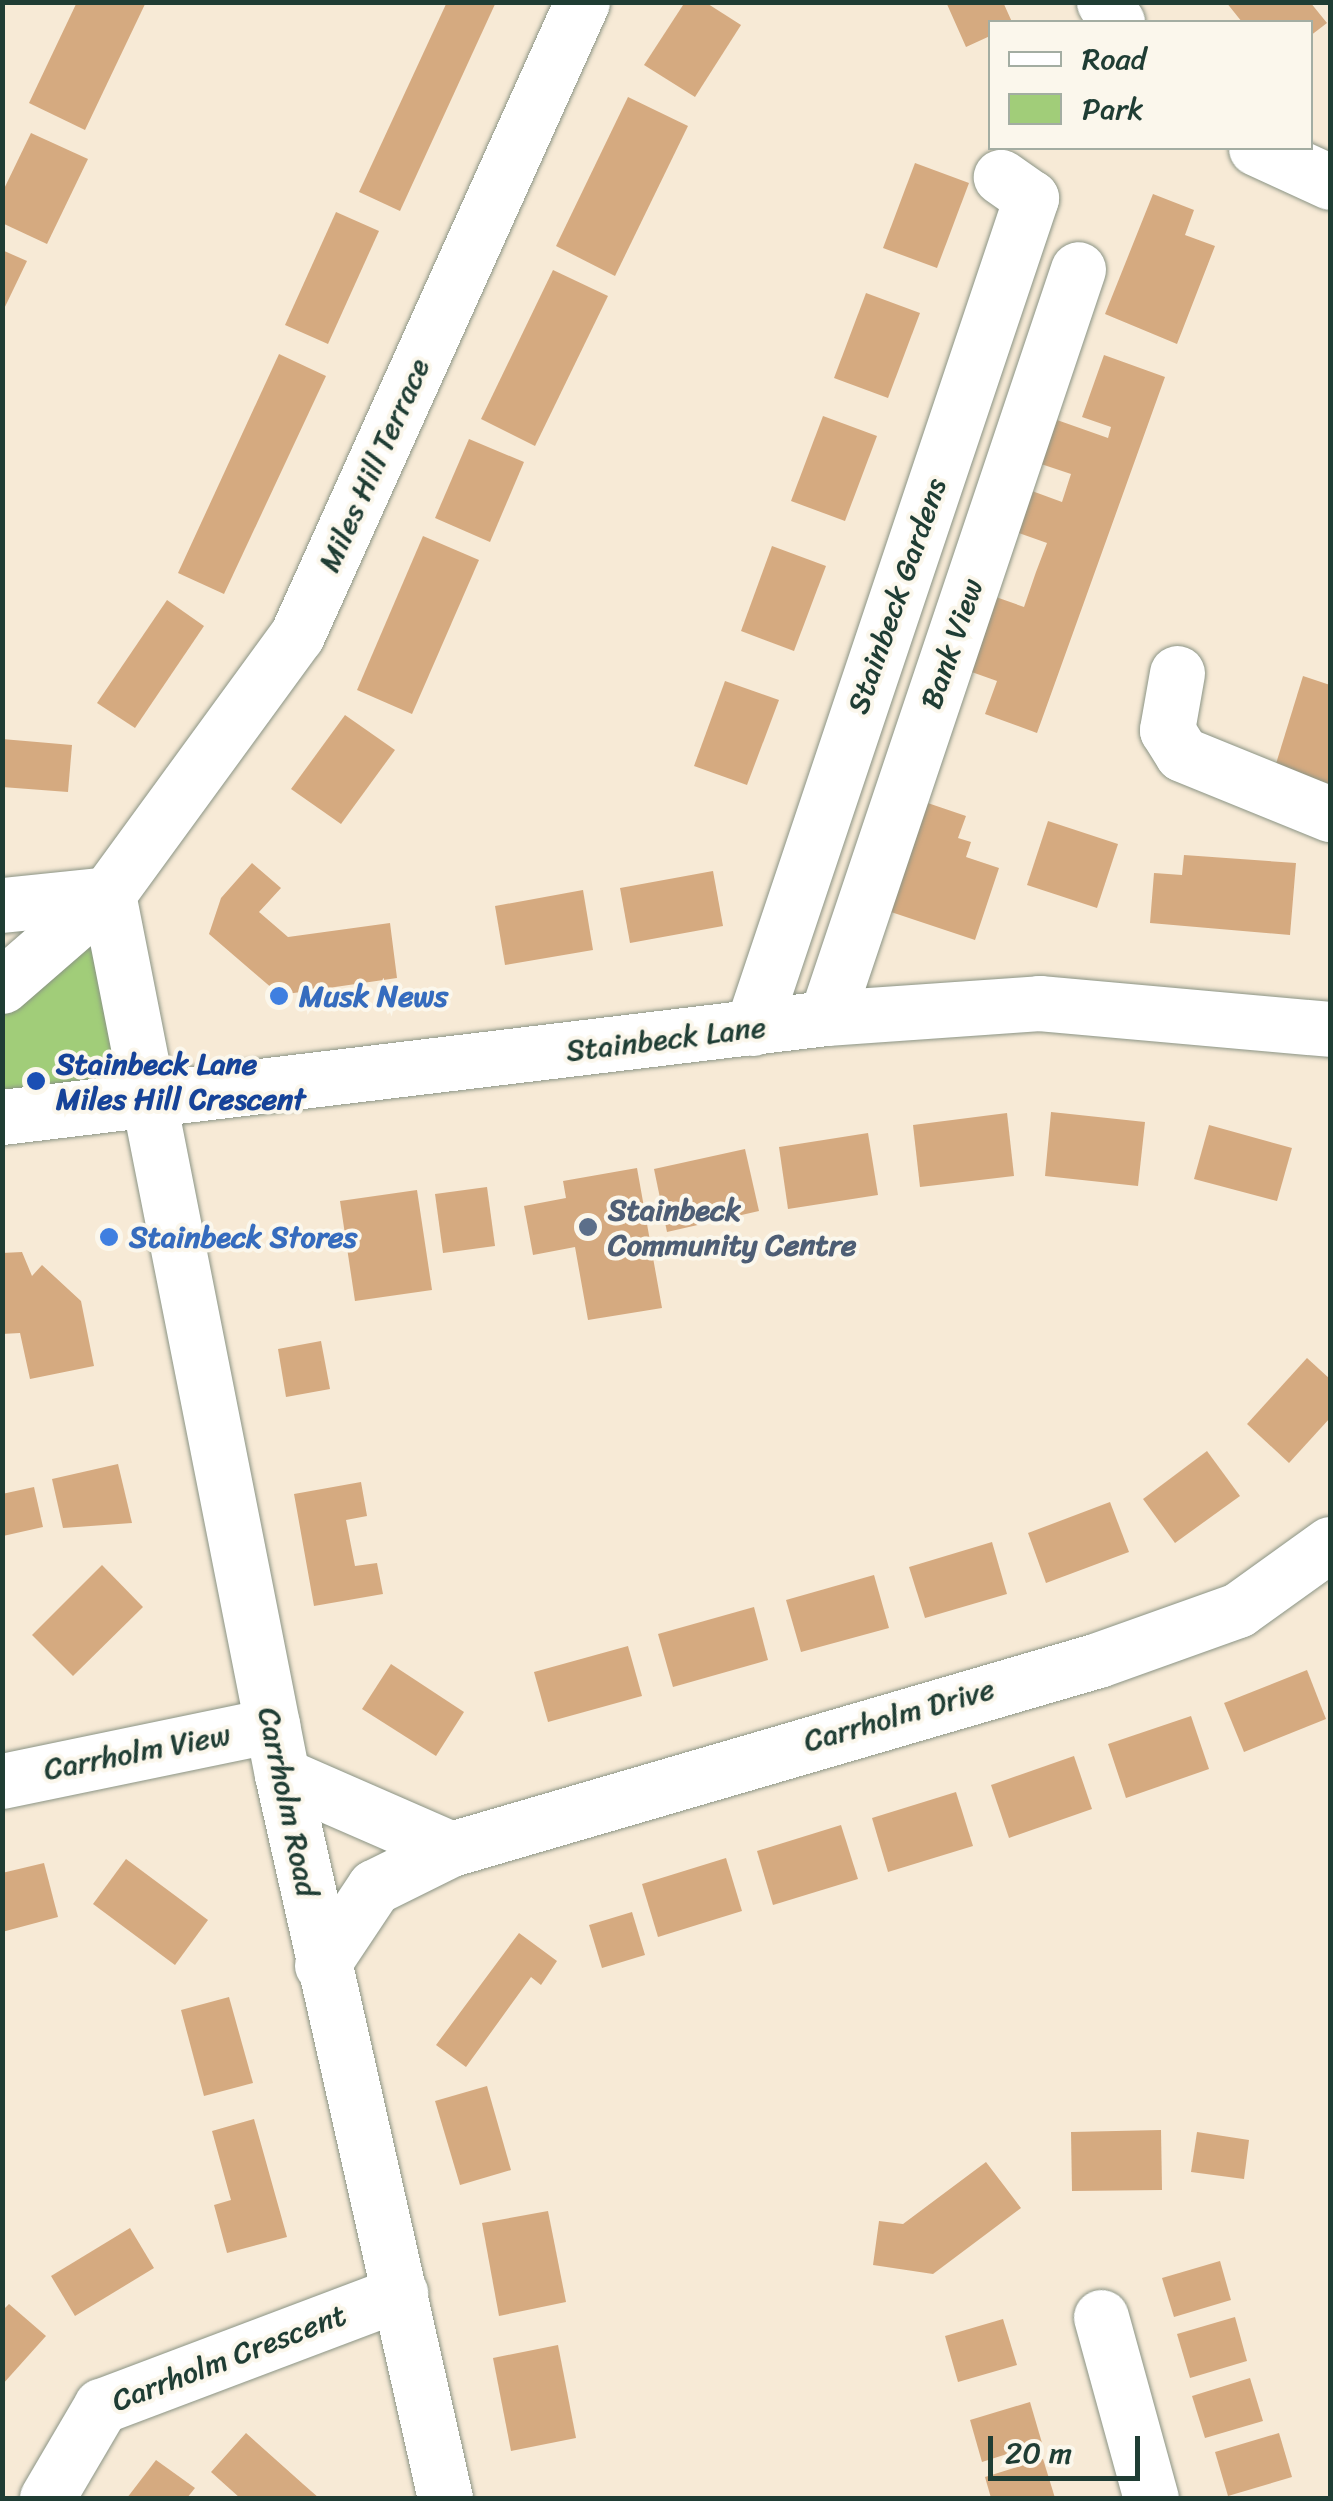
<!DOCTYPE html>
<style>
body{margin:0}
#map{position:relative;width:1333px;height:2501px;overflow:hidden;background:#f7ead6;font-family:Sriracha,sans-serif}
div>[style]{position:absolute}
.green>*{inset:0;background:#a1cd79}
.building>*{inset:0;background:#d5aa80}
.roads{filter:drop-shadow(0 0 2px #8b9485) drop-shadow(0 0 2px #8b9485)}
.minor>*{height:55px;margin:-27.5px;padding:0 27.5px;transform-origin:27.5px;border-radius:27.5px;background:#fff}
.dots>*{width:28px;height:28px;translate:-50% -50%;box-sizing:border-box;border:5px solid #fbf7ec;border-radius:50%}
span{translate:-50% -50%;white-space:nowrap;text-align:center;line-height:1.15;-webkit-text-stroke:8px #fbf7ec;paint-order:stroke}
.street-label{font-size:30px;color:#1f3d34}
.shop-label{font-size:30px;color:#366cbe;font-weight:700}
.left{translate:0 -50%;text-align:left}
.transit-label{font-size:30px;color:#164399;font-weight:700}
.service-label{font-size:30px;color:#4e5e75;font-weight:700}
.frame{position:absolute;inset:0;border:5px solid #1f3d34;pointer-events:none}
.legend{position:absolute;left:988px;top:20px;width:325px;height:130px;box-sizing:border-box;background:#fbf7ec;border:2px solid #a3ada2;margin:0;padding:12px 18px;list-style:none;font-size:30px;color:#1f3d34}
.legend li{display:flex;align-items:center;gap:20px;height:50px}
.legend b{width:50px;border:2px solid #a3ada2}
.scale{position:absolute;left:988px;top:2436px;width:152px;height:45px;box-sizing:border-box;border:5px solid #1f3d34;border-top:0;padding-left:12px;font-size:30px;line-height:35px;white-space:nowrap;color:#1f3d34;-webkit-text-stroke:8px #fbf7ec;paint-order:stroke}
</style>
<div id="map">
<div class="green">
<i style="clip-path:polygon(108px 894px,153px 1101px,3px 1117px,2px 986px)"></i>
</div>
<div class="building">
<i style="clip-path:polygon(77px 2px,146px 2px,85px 130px,29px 103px)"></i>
<i style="clip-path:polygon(447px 2px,496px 2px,400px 211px,359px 192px)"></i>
<i style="clip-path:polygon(685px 2px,705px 2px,741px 25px,695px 97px,644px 65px)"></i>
<i style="clip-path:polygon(946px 2px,1003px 2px,1012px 22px,990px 22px,990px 36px,966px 47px)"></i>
<i style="clip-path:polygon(1226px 2px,1310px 2px,1327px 23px,1310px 36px,1310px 22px,1242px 22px)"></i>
<i style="clip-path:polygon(628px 97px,688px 126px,615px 276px,556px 246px)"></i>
<i style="clip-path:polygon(31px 133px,88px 159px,47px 244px,2px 223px,2px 193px)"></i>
<i style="clip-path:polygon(915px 163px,969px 183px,937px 268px,883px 248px)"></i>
<i style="clip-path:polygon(1153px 194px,1194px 210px,1185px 235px,1215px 246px,1177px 344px,1105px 314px)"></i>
<i style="clip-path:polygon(336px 212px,379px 231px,328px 344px,285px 325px)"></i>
<i style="clip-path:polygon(2px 250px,27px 261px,2px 313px)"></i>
<i style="clip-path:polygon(553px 270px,608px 296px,535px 446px,481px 419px)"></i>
<i style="clip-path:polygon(866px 293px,920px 313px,888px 398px,834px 378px)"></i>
<i style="clip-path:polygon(279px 354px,326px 376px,224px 594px,178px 573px)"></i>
<i style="clip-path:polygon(1104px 355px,1165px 377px,1037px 733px,985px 714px,997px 681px,966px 670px,993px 596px,1024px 607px,1036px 572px,1047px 543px,1016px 532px,1032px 491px,1062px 502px,1071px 474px,1041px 464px,1057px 420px,1108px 438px,1111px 427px,1082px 417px)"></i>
<i style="clip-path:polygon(823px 416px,877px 436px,845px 521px,791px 501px)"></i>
<i style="clip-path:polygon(469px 439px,524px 462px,490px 542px,435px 518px)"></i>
<i style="clip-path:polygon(423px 536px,479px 560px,412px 714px,357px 690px)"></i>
<i style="clip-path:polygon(772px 546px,826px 566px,794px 651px,741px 631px)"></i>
<i style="clip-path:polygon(167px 600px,204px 626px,135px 728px,97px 703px)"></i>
<i style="clip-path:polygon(1303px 676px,1330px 685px,1330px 784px,1275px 767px)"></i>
<i style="clip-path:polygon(725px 681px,779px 700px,747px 785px,694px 766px)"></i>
<i style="clip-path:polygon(345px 715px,395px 750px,341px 824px,291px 789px)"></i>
<i style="clip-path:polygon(2px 739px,72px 745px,68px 792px,2px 787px)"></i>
<i style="clip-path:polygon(913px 798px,966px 816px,958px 838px,971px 842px,966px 857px,999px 868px,975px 940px,876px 907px)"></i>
<i style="clip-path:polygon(1048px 821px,1118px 844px,1097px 908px,1027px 885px)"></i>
<i style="clip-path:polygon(1184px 855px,1296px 863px,1290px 935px,1150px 923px,1154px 873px,1182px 875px)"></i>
<i style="clip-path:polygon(252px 863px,281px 888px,259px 912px,288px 937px,390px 923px,397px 978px,280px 995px,209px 934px,221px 898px)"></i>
<i style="clip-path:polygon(713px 871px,723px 926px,630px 943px,620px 888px)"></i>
<i style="clip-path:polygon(583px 890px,593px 950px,505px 965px,495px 906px)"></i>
<i style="clip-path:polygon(1051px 1112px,1145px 1122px,1138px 1186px,1045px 1176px)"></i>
<i style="clip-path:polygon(1007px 1113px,1014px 1176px,920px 1187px,913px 1125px)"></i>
<i style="clip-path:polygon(1209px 1125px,1292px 1148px,1277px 1201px,1194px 1179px)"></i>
<i style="clip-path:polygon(868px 1133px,878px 1195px,788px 1209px,779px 1147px)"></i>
<i style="clip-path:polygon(745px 1149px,759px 1211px,667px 1232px,654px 1169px)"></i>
<i style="clip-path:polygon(637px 1168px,662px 1308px,588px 1320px,575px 1247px,533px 1255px,524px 1206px,566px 1198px,563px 1181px)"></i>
<i style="clip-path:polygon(487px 1187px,495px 1246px,443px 1253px,435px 1194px)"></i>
<i style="clip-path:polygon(417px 1190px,432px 1290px,355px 1301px,340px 1201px)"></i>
<i style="clip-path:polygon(22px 1252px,32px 1276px,42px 1265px,81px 1301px,94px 1366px,30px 1379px,20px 1333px,2px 1334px,2px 1253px)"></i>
<i style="clip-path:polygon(321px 1341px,330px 1389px,286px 1397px,278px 1349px)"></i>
<i style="clip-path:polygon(1307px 1358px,1330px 1379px,1330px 1418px,1289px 1463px,1247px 1424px)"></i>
<i style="clip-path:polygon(1207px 1451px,1240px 1496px,1175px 1543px,1143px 1499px)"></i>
<i style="clip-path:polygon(118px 1464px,132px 1523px,63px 1528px,52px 1479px)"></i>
<i style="clip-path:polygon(361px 1482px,367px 1516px,346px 1520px,355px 1566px,377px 1563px,383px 1594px,314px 1606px,294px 1494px)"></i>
<i style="clip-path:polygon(34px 1487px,43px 1527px,3px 1536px,2px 1494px)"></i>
<i style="clip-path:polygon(1110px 1502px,1129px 1552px,1046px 1583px,1028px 1533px)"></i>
<i style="clip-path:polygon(992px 1542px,1007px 1594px,925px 1618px,909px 1567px)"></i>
<i style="clip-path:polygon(102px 1565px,143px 1607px,73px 1676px,32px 1635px)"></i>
<i style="clip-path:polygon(874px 1575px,889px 1628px,801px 1652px,786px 1600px)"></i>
<i style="clip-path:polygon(754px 1607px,768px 1660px,673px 1687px,658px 1634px)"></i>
<i style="clip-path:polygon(628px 1646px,642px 1696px,548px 1722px,534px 1672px)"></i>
<i style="clip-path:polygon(391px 1664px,464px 1712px,436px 1756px,362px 1709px)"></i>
<i style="clip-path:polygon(1307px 1670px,1326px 1719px,1244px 1752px,1224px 1703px)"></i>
<i style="clip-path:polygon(1191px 1716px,1209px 1769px,1126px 1798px,1108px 1744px)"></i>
<i style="clip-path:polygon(1074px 1756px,1092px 1809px,1009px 1838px,991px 1785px)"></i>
<i style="clip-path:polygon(956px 1792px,973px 1846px,888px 1872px,872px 1818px)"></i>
<i style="clip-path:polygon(841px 1825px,858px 1879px,773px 1905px,757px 1851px)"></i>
<i style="clip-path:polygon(726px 1858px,742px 1911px,658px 1937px,642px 1884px)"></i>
<i style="clip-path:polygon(126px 1859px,208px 1920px,175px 1965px,93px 1904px)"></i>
<i style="clip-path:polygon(44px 1863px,58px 1917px,2px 1932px,2px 1873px)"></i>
<i style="clip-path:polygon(632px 1912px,645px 1955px,602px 1968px,589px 1925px)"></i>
<i style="clip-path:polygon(519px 1933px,557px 1961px,541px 1985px,531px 1977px,466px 2067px,436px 2045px)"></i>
<i style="clip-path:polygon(229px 1997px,253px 2083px,204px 2096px,181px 2010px)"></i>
<i style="clip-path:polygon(487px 2086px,511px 2170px,460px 2185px,435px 2101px)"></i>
<i style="clip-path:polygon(254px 2119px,287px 2237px,227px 2253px,214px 2205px,231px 2200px,212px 2131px)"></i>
<i style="clip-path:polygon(1161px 2130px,1162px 2190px,1072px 2191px,1071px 2132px)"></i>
<i style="clip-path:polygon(1197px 2132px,1249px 2140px,1244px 2179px,1191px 2172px)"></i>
<i style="clip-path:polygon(986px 2162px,1021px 2208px,933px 2274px,873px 2265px,879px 2221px,903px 2224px)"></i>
<i style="clip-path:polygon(548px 2211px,566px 2302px,499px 2316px,482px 2223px)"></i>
<i style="clip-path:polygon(130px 2228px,154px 2268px,75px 2316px,51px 2276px)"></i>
<i style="clip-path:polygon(1220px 2261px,1231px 2300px,1174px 2317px,1162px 2278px)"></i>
<i style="clip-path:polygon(9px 2304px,46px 2336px,2px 2385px,2px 2311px)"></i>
<i style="clip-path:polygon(1235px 2317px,1247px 2361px,1190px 2378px,1177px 2334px)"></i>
<i style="clip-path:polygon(1003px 2319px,1017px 2365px,958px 2382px,945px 2336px)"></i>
<i style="clip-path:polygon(558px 2345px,576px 2438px,511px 2451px,493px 2358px)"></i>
<i style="clip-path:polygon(1250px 2378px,1263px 2421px,1205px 2438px,1192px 2396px)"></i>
<i style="clip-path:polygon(1030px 2402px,1042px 2443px,982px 2462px,970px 2420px)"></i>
<i style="clip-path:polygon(246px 2433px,303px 2484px,319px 2498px,240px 2498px,211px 2472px)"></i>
<i style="clip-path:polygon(1279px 2433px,1292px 2477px,1228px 2496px,1215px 2452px)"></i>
<i style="clip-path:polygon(1043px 2459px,1055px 2498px,991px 2498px,985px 2477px)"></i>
<i style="clip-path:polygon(156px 2460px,195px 2488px,187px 2498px,127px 2498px)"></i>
</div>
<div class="roads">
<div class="minor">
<i style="left:1104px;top:2px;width:24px;rotate:57deg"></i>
<i style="left:1256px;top:148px;width:81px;rotate:24.7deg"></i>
<i style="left:1177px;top:673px;width:58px;rotate:100deg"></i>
<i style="left:1167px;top:730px;width:28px;rotate:58deg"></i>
<i style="left:1182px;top:754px;width:160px;rotate:22.1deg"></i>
<i style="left:2px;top:905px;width:107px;rotate:-5.9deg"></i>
<i style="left:2px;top:986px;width:140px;rotate:-41deg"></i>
<i style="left:826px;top:1018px;width:790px;rotate:-71.4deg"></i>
<i style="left:752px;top:1028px;width:876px;rotate:-71.42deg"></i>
<i style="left:1031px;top:198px;width:37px;rotate:-145deg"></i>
<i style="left:2px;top:1117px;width:830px;rotate:-6.85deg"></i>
<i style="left:826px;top:1018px;width:214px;rotate:-4deg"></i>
<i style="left:1039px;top:1003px;width:292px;rotate:5.1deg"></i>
<i style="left:282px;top:1775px;width:184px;rotate:23.6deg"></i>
<i style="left:2px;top:1781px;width:276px;rotate:-11.7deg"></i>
<i style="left:322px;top:1965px;width:94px;rotate:-56.3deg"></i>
<i style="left:374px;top:1887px;width:86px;rotate:-26.3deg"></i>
<i style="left:451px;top:1849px;width:674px;rotate:-16.28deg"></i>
<i style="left:1098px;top:1660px;width:149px;rotate:-19.7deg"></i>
<i style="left:1238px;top:1610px;width:113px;rotate:-35.7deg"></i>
<i style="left:1101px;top:2317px;width:188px;rotate:74.6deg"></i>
<i style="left:47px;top:2498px;width:107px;rotate:-59.6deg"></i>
<i style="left:101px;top:2406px;width:320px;rotate:-20.7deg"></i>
<i style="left:445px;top:2498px;width:741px;rotate:-102.7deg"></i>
<i style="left:282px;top:1775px;width:898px;rotate:-101.17deg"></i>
<i style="left:108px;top:894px;width:321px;rotate:-53.9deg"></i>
<i style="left:297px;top:635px;width:694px;rotate:-65.76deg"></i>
</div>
</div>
<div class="dots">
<i style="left:279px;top:996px;background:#3f7fe0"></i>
<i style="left:36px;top:1081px;background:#1a4fb4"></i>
<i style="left:588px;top:1227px;background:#5c6f8a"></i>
<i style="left:109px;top:1237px;background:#3f7fe0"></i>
</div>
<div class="street-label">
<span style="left:374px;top:465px;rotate:-66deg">Miles Hill Terrace</span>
<span style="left:897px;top:596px;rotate:-71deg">Stainbeck Gardens</span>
<span style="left:952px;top:644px;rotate:-71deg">Bank View</span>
<span style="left:666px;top:1039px;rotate:-7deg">Stainbeck Lane</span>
<span style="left:899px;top:1715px;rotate:-16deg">Carrholm Drive</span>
<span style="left:137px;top:1752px;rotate:-11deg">Carrholm View</span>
<span style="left:288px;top:1802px;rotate:78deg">Carrholm Road</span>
<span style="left:229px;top:2358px;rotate:-21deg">Carrholm Crescent</span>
</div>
<div class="shop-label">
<span class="left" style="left:299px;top:996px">Musk News</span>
<span class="left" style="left:129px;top:1237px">Stainbeck Stores</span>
</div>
<div class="transit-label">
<span class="left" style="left:56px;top:1081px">Stainbeck Lane<br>Miles Hill Crescent</span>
</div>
<div class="service-label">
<span class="left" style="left:608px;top:1227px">Stainbeck<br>Community Centre</span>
</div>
<div class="frame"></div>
<ul class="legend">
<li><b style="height:12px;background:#fff"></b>Road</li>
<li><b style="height:28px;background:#a1cd79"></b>Park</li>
</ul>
<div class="scale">20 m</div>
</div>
